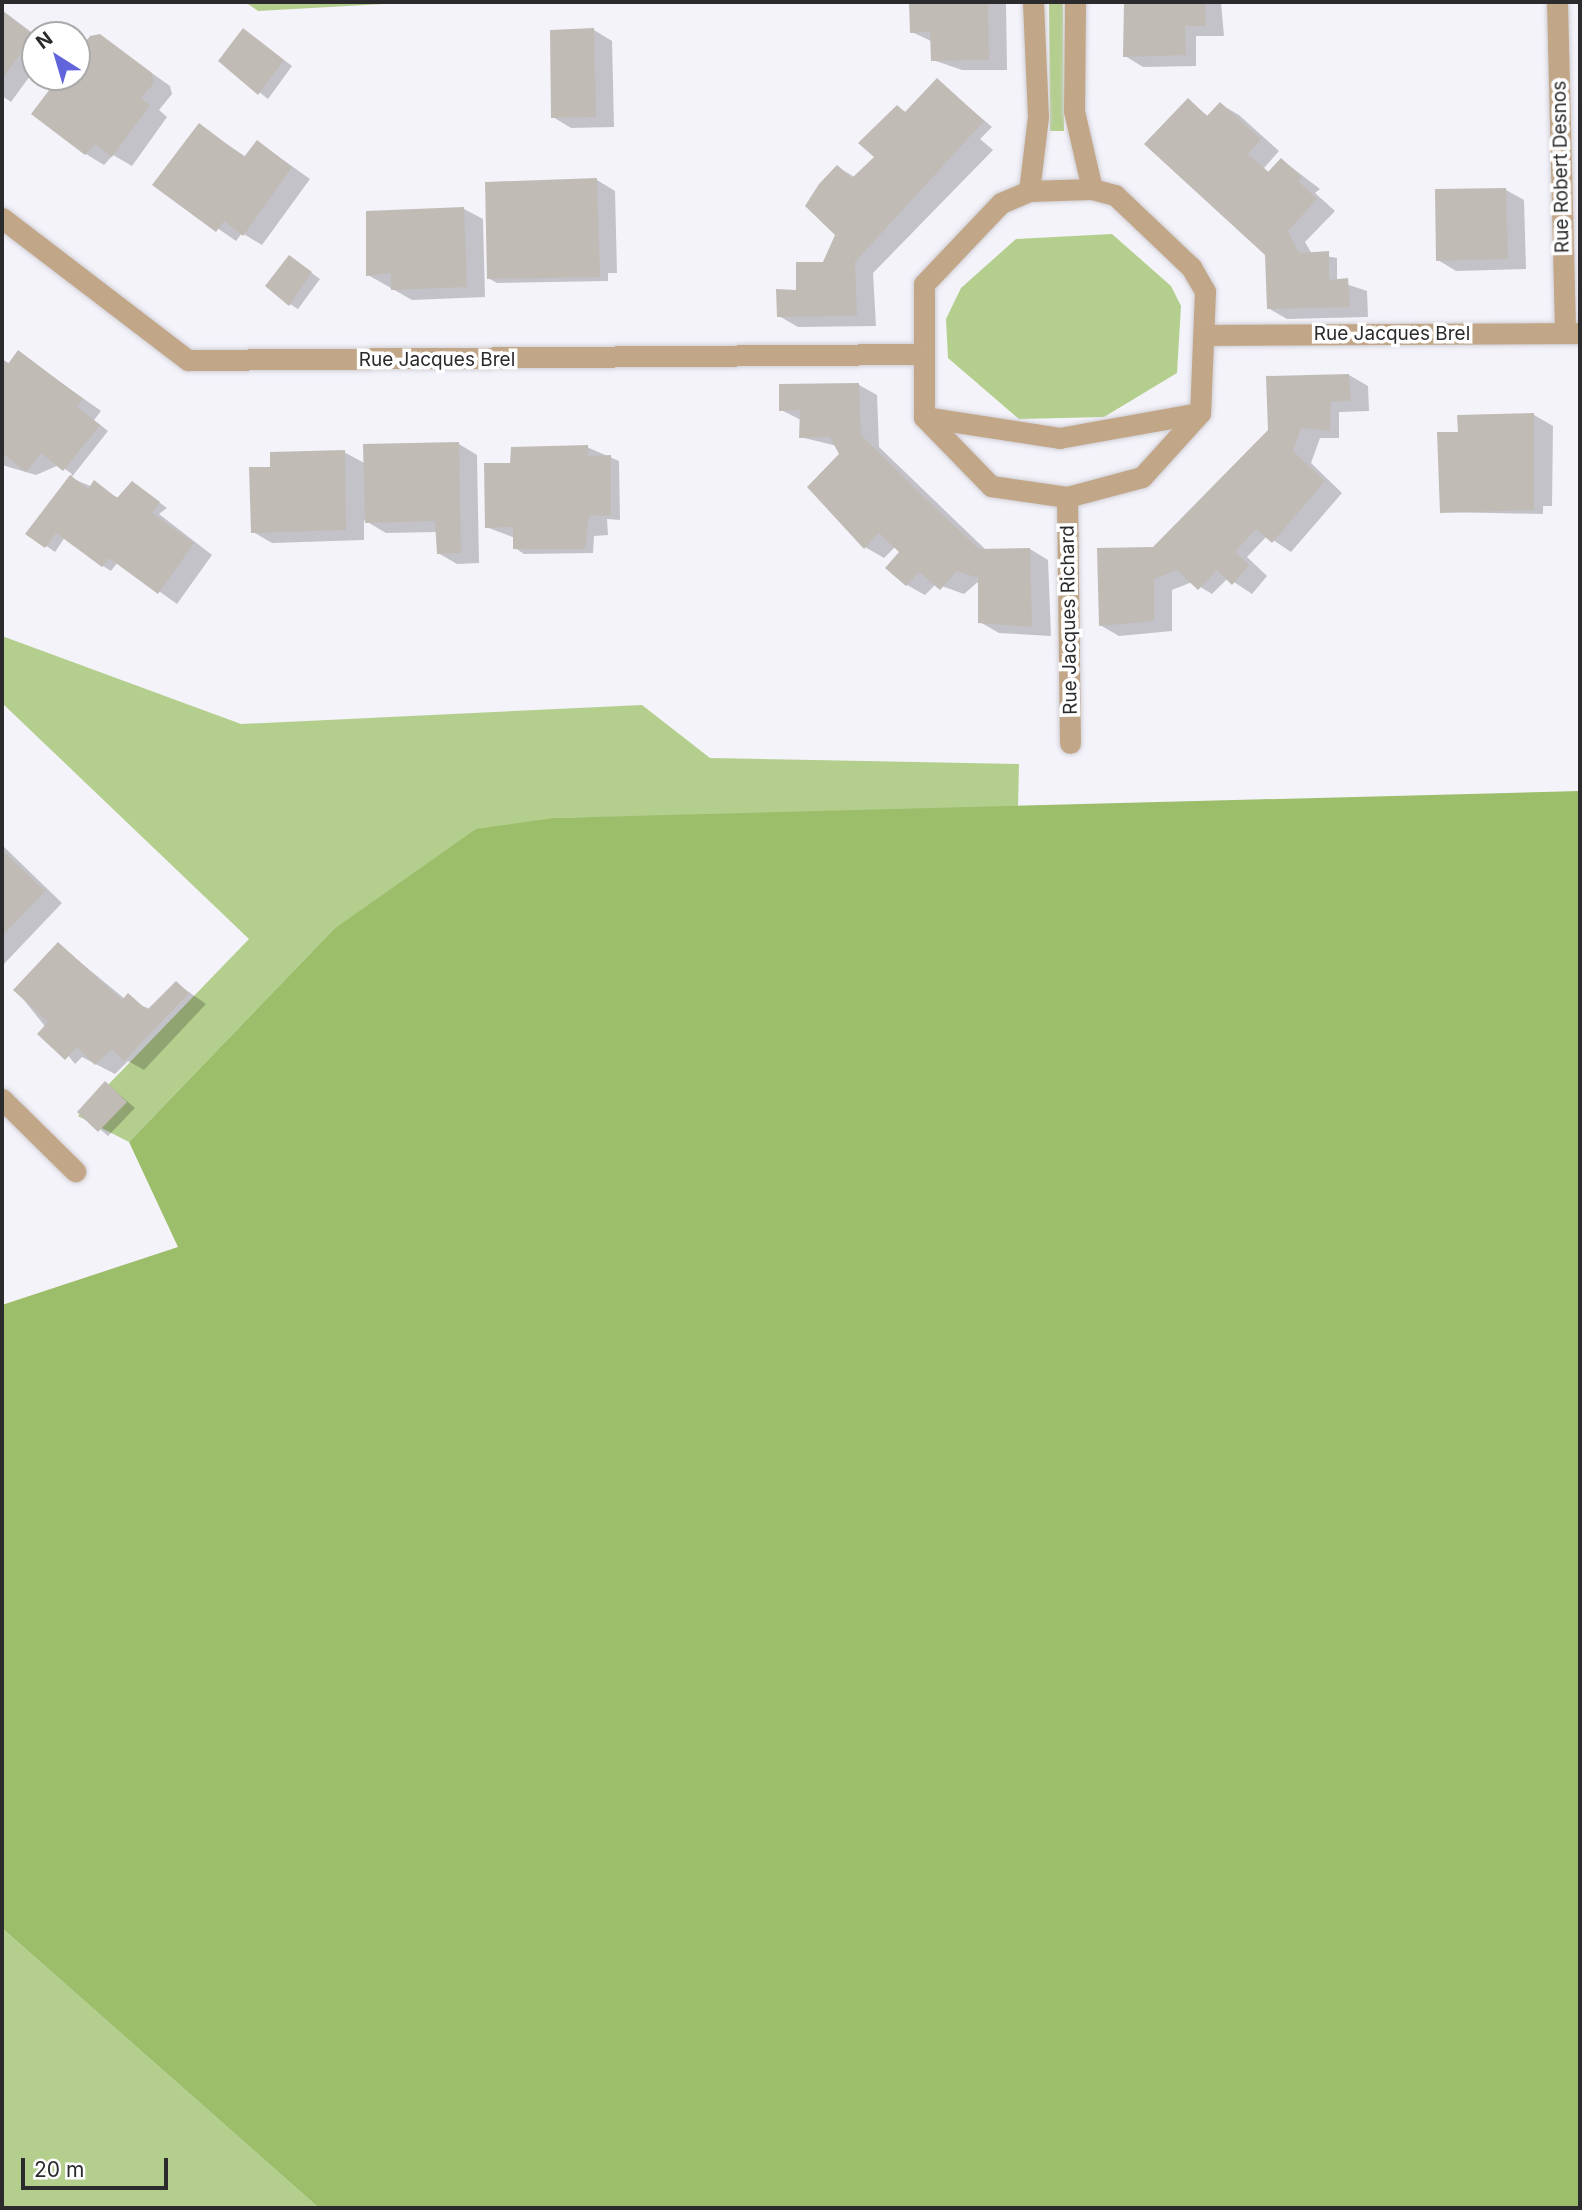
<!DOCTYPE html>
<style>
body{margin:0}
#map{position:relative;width:1582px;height:2210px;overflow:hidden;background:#f4f3fa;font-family:Inter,sans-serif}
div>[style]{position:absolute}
.green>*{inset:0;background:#b4ce8e}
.forest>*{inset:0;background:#9cbd69}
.shadow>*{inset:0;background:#0003}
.building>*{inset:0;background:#c1bbb6}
.roads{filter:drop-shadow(0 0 2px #d0cfd5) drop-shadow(0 0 2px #d0cfd5)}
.minor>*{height:21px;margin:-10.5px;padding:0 10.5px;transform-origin:10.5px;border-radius:10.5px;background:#c2a688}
span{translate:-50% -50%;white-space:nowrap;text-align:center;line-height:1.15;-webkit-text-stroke:7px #fff;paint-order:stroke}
.street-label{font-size:19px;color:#2b2b2d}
.frame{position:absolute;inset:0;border:4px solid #2b2b2d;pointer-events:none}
.north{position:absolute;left:21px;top:21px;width:70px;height:70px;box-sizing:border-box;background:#fff;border:2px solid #aaaaab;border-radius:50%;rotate:323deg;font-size:19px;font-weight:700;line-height:28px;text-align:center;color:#2b2b2d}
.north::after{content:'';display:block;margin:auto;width:24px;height:32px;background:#6264dc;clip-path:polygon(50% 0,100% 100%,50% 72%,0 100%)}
.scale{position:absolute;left:21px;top:2158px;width:147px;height:32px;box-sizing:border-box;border:4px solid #2b2b2d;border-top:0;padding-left:9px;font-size:21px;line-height:24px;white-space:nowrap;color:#2b2b2d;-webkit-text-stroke:5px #fff;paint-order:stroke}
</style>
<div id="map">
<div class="green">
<i style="clip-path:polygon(245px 2px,419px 2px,258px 11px)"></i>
<i style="clip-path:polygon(1049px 2px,1063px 2px,1064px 131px,1050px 131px)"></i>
<i style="clip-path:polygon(1112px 234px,1171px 286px,1181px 306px,1177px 373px,1104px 417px,1019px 419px,948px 358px,946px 319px,961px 288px,1016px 239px)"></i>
<i style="clip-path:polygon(2px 636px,241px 724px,642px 705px,710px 758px,1019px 764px,1018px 809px,554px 818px,334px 929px,129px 1142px,78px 1116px,249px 939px,2px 703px)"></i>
<i style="clip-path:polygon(2px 1928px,319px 2208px,2px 2208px)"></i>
</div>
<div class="forest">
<i style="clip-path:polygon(1580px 791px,1580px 2208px,319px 2208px,2px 1928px,2px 1305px,178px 1247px,129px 1142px,334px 929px,476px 829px,554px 818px)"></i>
</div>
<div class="shadow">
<i style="clip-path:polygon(913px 2px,1006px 2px,1007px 70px,962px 70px,933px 60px,933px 42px,912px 32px)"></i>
<i style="clip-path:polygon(1124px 2px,1221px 2px,1224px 36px,1196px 36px,1196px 66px,1143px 67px,1125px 56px)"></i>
<i style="clip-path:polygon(2px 10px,35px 35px,35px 69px,11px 102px,2px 96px)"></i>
<i style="clip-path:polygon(594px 30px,612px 41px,614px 127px,571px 128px,553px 117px)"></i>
<i style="clip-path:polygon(100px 36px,170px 86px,172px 94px,159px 110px,167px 117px,132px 166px,113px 155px,104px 165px,86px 154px,61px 77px,77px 77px,77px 56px)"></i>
<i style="clip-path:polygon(252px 36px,292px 66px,268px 99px,220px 61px)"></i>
<i style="clip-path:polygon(937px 80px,992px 127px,980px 139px,993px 150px,873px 273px,876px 326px,798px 327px,779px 316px,824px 264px,837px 235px,838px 167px,856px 178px,874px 159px,897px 107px,907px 113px)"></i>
<i style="clip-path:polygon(1188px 101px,1209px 117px,1220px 104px,1239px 115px,1279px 151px,1264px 168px,1270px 173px,1282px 160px,1320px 189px,1315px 193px,1335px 211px,1305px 242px,1312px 254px,1337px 258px,1337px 281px,1367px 291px,1368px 317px,1287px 319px,1268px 308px,1267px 254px)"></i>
<i style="clip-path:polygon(200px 126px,246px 157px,258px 142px,310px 179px,262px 245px,242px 233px,236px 241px,155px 185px)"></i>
<i style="clip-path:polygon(597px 180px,615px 191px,617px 273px,608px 273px,608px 281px,497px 283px,488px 278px)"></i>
<i style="clip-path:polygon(1506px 190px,1524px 200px,1526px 269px,1456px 271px,1438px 260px)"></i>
<i style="clip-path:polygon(464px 209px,483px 219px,485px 297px,412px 300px,368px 275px)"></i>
<i style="clip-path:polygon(298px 263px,320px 279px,298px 309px,290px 304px)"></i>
<i style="clip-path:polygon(18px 352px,101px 411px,94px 420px,108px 431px,71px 478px,119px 498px,141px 489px,167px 508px,159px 514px,212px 555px,177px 604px,118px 562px,111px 571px,103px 566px,65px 537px,55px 552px,28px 533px,72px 474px,59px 465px,36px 475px,2px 465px,2px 359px,10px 364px)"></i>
<i style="clip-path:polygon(1349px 375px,1368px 386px,1369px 411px,1339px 412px,1339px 438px,1320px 438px,1311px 463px,1342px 493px,1291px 552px,1267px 536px,1247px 557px,1267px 576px,1252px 594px,1228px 578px,1212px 594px,1192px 582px,1172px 590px,1172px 631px,1119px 636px,1100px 625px,1154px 549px)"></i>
<i style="clip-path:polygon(859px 385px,877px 395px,879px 447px,986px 550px,1030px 549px,1048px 560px,1051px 636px,999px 633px,980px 622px,979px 581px,964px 594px,936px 584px,925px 595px,907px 585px,903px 552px,896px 546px,884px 558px,865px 547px,837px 446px,800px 437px,801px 420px,781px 410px)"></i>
<i style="clip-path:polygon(1534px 415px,1553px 426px,1552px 506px,1543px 506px,1543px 514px,1442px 512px)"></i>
<i style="clip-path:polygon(459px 444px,477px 455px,479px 563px,457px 564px,438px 553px,437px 532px,386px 533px,364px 520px,364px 540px,272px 543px,253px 532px,272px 468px,344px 452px,366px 464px)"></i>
<i style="clip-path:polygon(587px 447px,619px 461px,620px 520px,607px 519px,608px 535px,594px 536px,593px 553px,524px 554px,515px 548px,515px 538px,486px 527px,512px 465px)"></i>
<i style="clip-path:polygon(2px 845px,62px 903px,2px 966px)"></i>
<i style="clip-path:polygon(58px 944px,125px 999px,150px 1009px,176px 983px,206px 1004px,144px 1070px,128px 1061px,115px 1074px,82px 1057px,75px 1064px,16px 990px)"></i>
<i style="clip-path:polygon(106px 1083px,135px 1108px,108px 1136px,79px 1111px)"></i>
</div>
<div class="building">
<i style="clip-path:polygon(909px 2px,988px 2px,989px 60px,931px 61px,930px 32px,910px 33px)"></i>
<i style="clip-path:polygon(1124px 2px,1205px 2px,1206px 26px,1185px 26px,1186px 55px,1123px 57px)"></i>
<i style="clip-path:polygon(2px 11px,34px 35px,2px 79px)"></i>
<i style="clip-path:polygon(243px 28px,284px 60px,258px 95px,218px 61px)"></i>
<i style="clip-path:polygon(594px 28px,596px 117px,551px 118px,550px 30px)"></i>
<i style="clip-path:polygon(100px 34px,152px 73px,154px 83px,141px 98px,150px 105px,112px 157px,95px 144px,85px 155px,31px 114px,59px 77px,77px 77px,77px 53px,90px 36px)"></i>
<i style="clip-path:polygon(937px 78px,984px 121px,855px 262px,857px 316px,777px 317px,776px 289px,796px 290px,796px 262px,823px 262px,835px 235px,805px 206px,819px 184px,837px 165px,852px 178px,874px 157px,858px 143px,897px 105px,905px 112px)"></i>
<i style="clip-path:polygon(1188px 98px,1207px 116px,1220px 102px,1261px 139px,1248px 154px,1268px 172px,1281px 158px,1302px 177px,1298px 181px,1317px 199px,1288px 231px,1299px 253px,1329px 251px,1329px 280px,1348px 278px,1350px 307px,1267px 309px,1265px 255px,1144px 144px)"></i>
<i style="clip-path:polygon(199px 123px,244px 157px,257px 140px,292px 167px,243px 236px,224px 221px,216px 232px,152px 185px)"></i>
<i style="clip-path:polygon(597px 178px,600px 277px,487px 279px,485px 182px)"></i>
<i style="clip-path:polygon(1506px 188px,1508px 259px,1436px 261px,1435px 189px)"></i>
<i style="clip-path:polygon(464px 207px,467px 287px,391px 290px,391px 273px,366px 276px,366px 211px)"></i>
<i style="clip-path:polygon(289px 255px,312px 272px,289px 306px,265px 286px)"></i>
<i style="clip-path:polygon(18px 350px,83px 399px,77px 407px,100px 425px,63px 471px,41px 453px,26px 472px,2px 453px,2px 359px,8px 364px)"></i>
<i style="clip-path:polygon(1349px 374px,1351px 401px,1331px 402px,1330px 431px,1301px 428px,1293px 451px,1325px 481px,1272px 543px,1256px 529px,1235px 552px,1249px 565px,1232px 585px,1217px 570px,1198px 590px,1177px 570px,1154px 579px,1154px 621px,1099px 626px,1097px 548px,1153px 547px,1268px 430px,1266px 376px)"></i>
<i style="clip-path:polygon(859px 383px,861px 435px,925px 498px,979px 549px,1030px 548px,1032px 627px,978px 623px,978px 578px,957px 571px,940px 590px,919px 572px,906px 586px,885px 568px,899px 552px,879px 533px,864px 549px,807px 487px,839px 454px,830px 437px,799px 438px,800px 410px,779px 411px,779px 384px)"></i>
<i style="clip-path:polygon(1534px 413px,1534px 510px,1440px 513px,1437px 432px,1458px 432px,1457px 415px)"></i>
<i style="clip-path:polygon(459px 442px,461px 553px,437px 554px,435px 521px,365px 523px,363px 444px)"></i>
<i style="clip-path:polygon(588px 445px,588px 456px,611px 455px,611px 516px,589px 515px,585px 549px,513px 549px,513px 527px,485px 528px,484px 463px,510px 463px,511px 447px)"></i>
<i style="clip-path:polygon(345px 450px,346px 530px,251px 533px,249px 467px,270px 467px,270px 452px)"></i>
<i style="clip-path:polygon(70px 475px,88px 489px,94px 480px,117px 498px,132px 481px,160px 502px,152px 513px,194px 543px,158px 594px,109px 558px,102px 567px,56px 533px,45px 548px,25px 534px)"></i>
<i style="clip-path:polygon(2px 850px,45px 891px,2px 936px)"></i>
<i style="clip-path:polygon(58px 942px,122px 1000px,128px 993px,147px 1010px,176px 981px,189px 993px,124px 1061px,112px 1049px,95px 1065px,77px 1047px,65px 1060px,37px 1034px,48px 1022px,13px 990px)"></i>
<i style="clip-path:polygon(105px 1081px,127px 1102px,98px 1132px,77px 1112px)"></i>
</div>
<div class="roads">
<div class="minor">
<i style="left:1075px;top:2px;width:109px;rotate:90.5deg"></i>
<i style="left:1074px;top:111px;width:80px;rotate:77deg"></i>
<i style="left:1557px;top:2px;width:331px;rotate:88.6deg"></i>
<i style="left:1092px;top:189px;width:24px;rotate:15deg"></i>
<i style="left:1115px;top:195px;width:105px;rotate:43.5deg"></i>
<i style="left:1191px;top:267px;width:28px;rotate:60deg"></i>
<i style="left:1205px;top:291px;width:122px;rotate:92.3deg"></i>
<i style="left:1200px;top:413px;width:86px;rotate:132.2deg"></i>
<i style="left:1142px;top:477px;width:78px;rotate:165.1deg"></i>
<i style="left:1067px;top:497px;width:77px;rotate:-171.8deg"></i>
<i style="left:991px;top:486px;width:96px;rotate:-134.2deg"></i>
<i style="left:924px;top:417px;width:133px;rotate:-90deg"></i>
<i style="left:924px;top:284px;width:112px;rotate:-46.5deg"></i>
<i style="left:1001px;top:203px;width:30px;rotate:-23deg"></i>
<i style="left:1029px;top:191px;width:63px;rotate:-1.8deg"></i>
<i style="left:1029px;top:191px;width:75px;rotate:-83.1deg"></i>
<i style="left:1038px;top:117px;width:115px;rotate:-92.5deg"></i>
<i style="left:2px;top:218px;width:234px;rotate:37.4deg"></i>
<i style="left:188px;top:360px;width:732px;rotate:-0.47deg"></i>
<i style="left:1204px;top:335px;width:376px;rotate:-0.3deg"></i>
<i style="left:924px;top:417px;width:137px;rotate:8.8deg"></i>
<i style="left:1059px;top:438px;width:143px;rotate:-10.1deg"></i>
<i style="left:1067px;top:497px;width:246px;rotate:89.3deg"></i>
<i style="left:2px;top:1099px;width:103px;rotate:44.6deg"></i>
</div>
</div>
<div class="street-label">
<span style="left:1561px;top:167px;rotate:-91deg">Rue Robert Desnos</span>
<span style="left:1392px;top:334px">Rue Jacques Brel</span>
<span style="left:437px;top:360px">Rue Jacques Brel</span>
<span style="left:1069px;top:620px;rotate:-91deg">Rue Jacques Richard</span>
</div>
<div class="frame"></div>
<div class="north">N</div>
<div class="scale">20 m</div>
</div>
